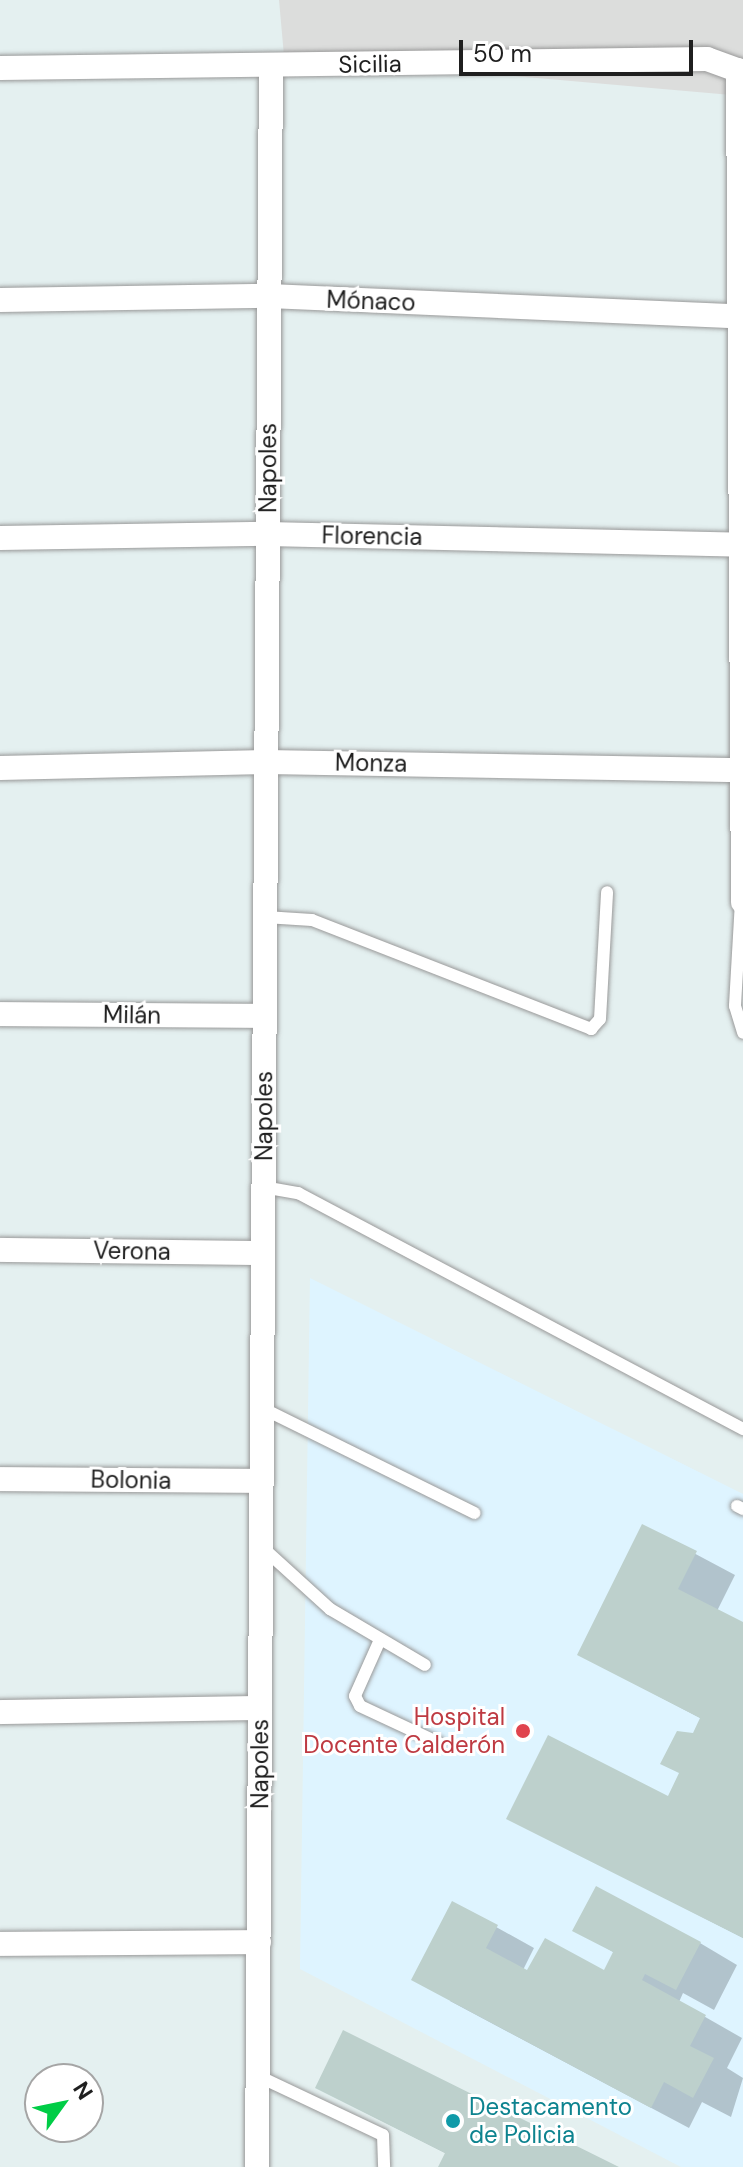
<!DOCTYPE html>
<meta charset="utf-8">
<style>
body{margin:0}
#map{position:relative;width:743px;height:2167px;overflow:hidden;background:#e4f0f0;font-family:"DM Sans",sans-serif}
div>[style]{position:absolute}
.residential>*{inset:0;background:#dcdddc}
.education>*{inset:0;background:#def4ff}
.shadow>*{inset:0;background:#0003}
.building>*{inset:0;background:#bdd0cc}
.roads{filter:drop-shadow(0 0 2px #999) drop-shadow(0 0 2px #999)}
.service>*{height:12px;margin:-6px;padding:0 6px;transform-origin:6px;border-radius:6px;background:#fff}
.minor>*{height:24px;margin:-12px;padding:0 12px;transform-origin:12px;border-radius:12px;background:#fff}
.dots>*{width:22px;height:22px;translate:-50% -50%;box-sizing:border-box;border:4px solid #fff;border-radius:50%}
span{translate:-50% -50%;white-space:nowrap;text-align:center;line-height:1.15;-webkit-text-stroke:6px #fff;paint-order:stroke}
.street-label{font-size:24px;color:#1f1f1f}
.health-label{font-size:24px;color:#be3a42}
.right{translate:-100% -50%;text-align:right}
.culture-label{font-size:24px;color:#0d838f}
.left{translate:0 -50%;text-align:left}
.north{position:absolute;left:24px;top:2063px;width:80px;height:80px;box-sizing:border-box;background:#fff;border:2px solid #a5a5a5;border-radius:50%;rotate:57deg;font-size:22px;font-weight:700;line-height:32px;text-align:center;color:#1f1f1f}
.north::after{content:'';display:block;margin:auto;width:28px;height:36px;background:#00cd46;clip-path:polygon(50% 0,100% 100%,50% 72%,0 100%)}
.scale{position:absolute;left:459px;top:40px;width:234px;height:36px;box-sizing:border-box;border:4px solid #1f1f1f;border-top:0;padding-left:10px;font-size:24px;line-height:28px;white-space:nowrap;color:#1f1f1f;-webkit-text-stroke:6px #fff;paint-order:stroke}
</style>
<div id="map">
<div class="residential">
<i style="clip-path:polygon(279px 0,743px 0,743px 96px,284px 56px)"></i>
</div>
<div class="education">
<i style="clip-path:polygon(310px 1278px,743px 1494px,743px 2167px,681px 2167px,300px 1969px)"></i>
</div>
<div class="shadow">
<i style="clip-path:polygon(643px 1526px,735px 1575px,717px 1611px,743px 1624px,743px 1938px,509px 1818px,669px 1798px,681px 1773px,702px 1719px,580px 1655px)"></i>
<i style="clip-path:polygon(453px 1903px,534px 1948px,523px 1970px,605px 1973px,615px 1953px,575px 1930px,700px 1943px,737px 1965px,714px 2010px,683px 1993px,679px 2002px,742px 2038px,727px 2068px,743px 2078px,731px 2117px,702px 2102px,689px 2128px,450px 2001px)"></i>
<i style="clip-path:polygon(317px 2088px,615px 2167px,441px 2167px,447px 2154px)"></i>
</div>
<div class="building">
<i style="clip-path:polygon(642px 1524px,697px 1551px,678px 1589px,743px 1622px,743px 1938px,506px 1819px,548px 1735px,668px 1796px,679px 1773px,660px 1764px,677px 1731px,693px 1733px,700px 1718px,577px 1655px)"></i>
<i style="clip-path:polygon(596px 1886px,701px 1942px,676px 1990px,645px 1974px,642px 1980px,706px 2015px,690px 2046px,714px 2058px,693px 2098px,664px 2082px,651px 2108px,411px 1980px,452px 1901px,498px 1925px,486px 1948px,527px 1970px,545px 1938px,604px 1970px,613px 1952px,572px 1931px)"></i>
<i style="clip-path:polygon(343px 2030px,619px 2167px,438px 2167px,445px 2153px,315px 2088px)"></i>
</div>
<div class="roads">
<div class="service">
<i style="left:741px;top:901px;width:105px;rotate:93.3deg"></i>
<i style="left:735px;top:1006px;width:28px;rotate:73deg"></i>
<i style="left:265px;top:917px;width:47px;rotate:3.7deg"></i>
<i style="left:312px;top:920px;width:300px;rotate:21.3deg"></i>
<i style="left:591px;top:1029px;width:13px;rotate:-48deg"></i>
<i style="left:600px;top:1019px;width:127px;rotate:-86.8deg"></i>
<i style="left:263px;top:1187px;width:36px;rotate:10deg"></i>
<i style="left:298px;top:1193px;width:504px;rotate:27.94deg"></i>
<i style="left:262px;top:1408px;width:237px;rotate:26.3deg"></i>
<i style="left:737px;top:1506px;width:7px;rotate:27deg"></i>
<i style="left:263px;top:1548px;width:91px;rotate:42.3deg"></i>
<i style="left:330px;top:1609px;width:110px;rotate:30.5deg"></i>
<i style="left:379px;top:1642px;width:59px;rotate:114deg"></i>
<i style="left:355px;top:1696px;width:11px;rotate:63deg"></i>
<i style="left:360px;top:1706px;width:87px;rotate:25.1deg"></i>
<i style="left:258px;top:2076px;width:138px;rotate:25.3deg"></i>
<i style="left:383px;top:2135px;width:32px;rotate:88deg"></i>
</div>
<div class="minor">
<i style="left:0;top:68px;width:707px;rotate:-0.73deg"></i>
<i style="left:707px;top:59px;width:38px;rotate:20deg"></i>
<i style="left:738px;top:70px;width:832px;rotate:89.66deg"></i>
<i style="left:0;top:300px;width:269px;rotate:-0.9deg"></i>
<i style="left:269px;top:296px;width:472px;rotate:2.5deg"></i>
<i style="left:0;top:538px;width:267px;rotate:-0.9deg"></i>
<i style="left:267px;top:534px;width:476px;rotate:1.3deg"></i>
<i style="left:0;top:768px;width:266px;rotate:-1.3deg"></i>
<i style="left:266px;top:762px;width:477px;rotate:1deg"></i>
<i style="left:0;top:1014px;width:264px;rotate:0.4deg"></i>
<i style="left:0;top:1250px;width:263px;rotate:0.7deg"></i>
<i style="left:0;top:1479px;width:261px;rotate:0.4deg"></i>
<i style="left:0;top:1712px;width:260px;rotate:-0.9deg"></i>
<i style="left:0;top:1944px;width:259px;rotate:-0.4deg"></i>
<i style="left:257px;top:2167px;width:2101px;rotate:-89.62deg"></i>
</div>
</div>
<div class="dots">
<i style="left:523px;top:1731px;background:#e0444e"></i>
<i style="left:453px;top:2121px;background:#0f9aa8"></i>
</div>
<div class="street-label">
<span style="left:370px;top:64px;rotate:-1deg">Sicilia</span>
<span style="left:371px;top:301px;rotate:2deg">Mónaco</span>
<span style="left:268px;top:468px;rotate:-90deg">Napoles</span>
<span style="left:372px;top:536px;rotate:1deg">Florencia</span>
<span style="left:371px;top:763px;rotate:1deg">Monza</span>
<span style="left:132px;top:1015px;rotate:1deg">Milán</span>
<span style="left:264px;top:1116px;rotate:-90deg">Napoles</span>
<span style="left:132px;top:1251px;rotate:1deg">Verona</span>
<span style="left:131px;top:1480px;rotate:1deg">Bolonia</span>
<span style="left:260px;top:1764px;rotate:-90deg">Napoles</span>
</div>
<div class="health-label">
<span class="right" style="left:505px;top:1731px">Hospital<br>Docente Calderón</span>
</div>
<div class="culture-label">
<span class="left" style="left:469px;top:2121px">Destacamento<br>de Policia</span>
</div>
<div class="north">N</div>
<div class="scale">50 m</div>
</div>
